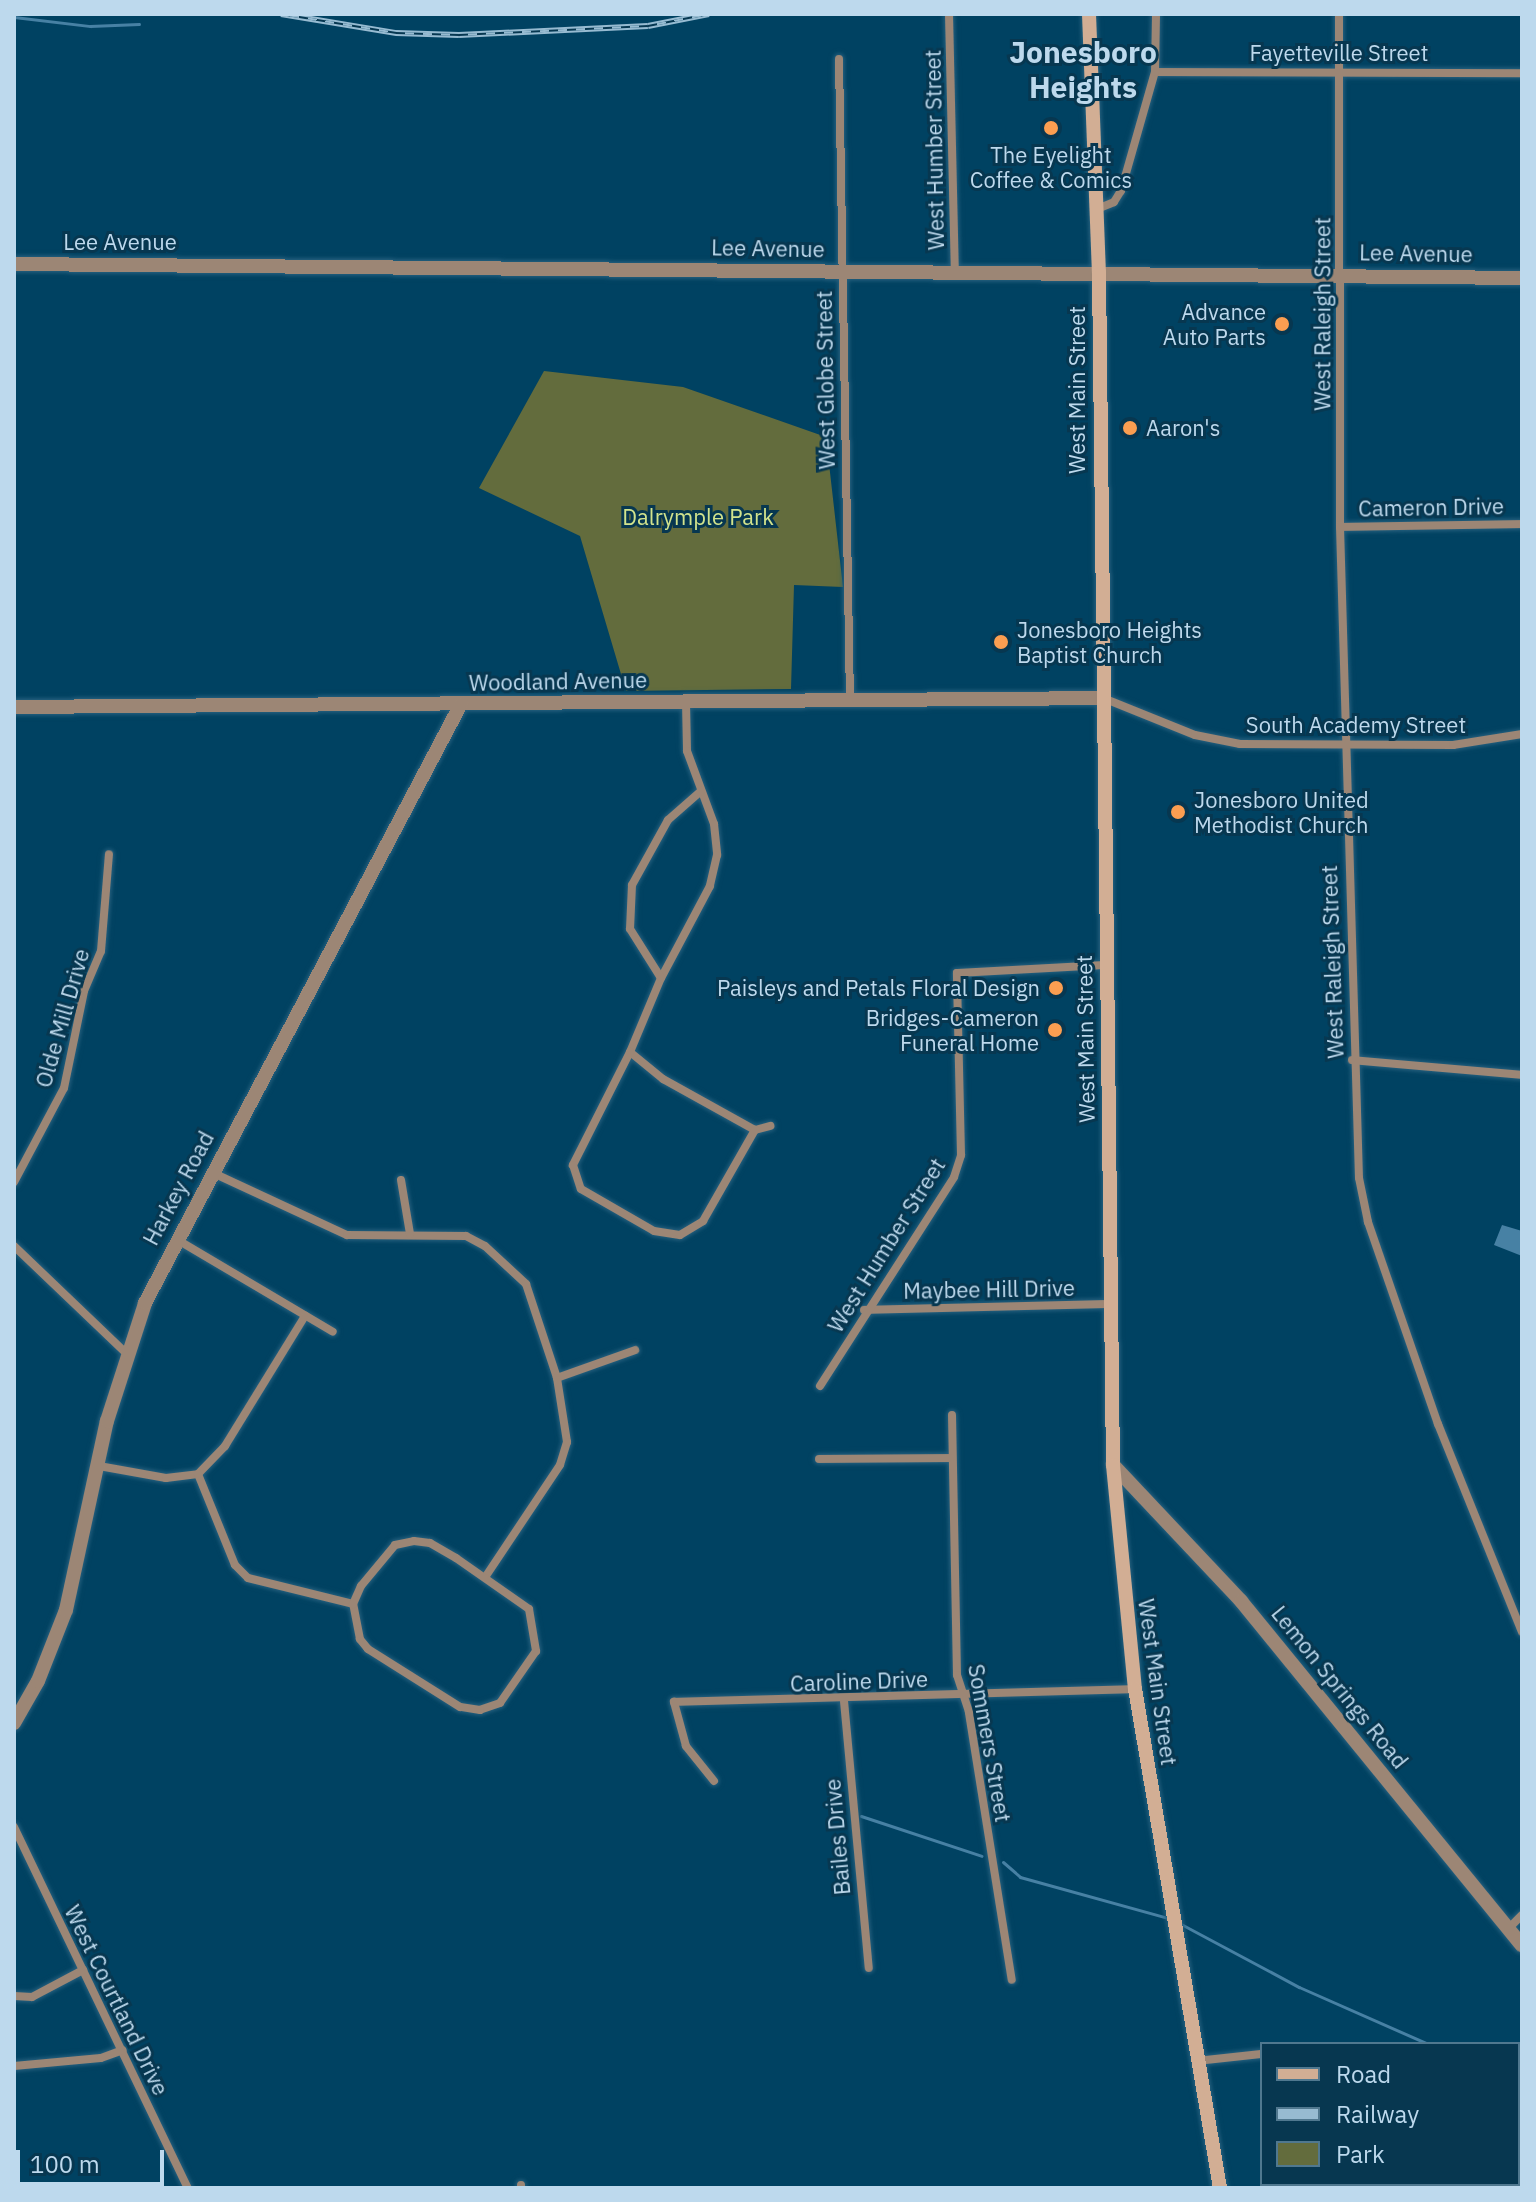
<!DOCTYPE html>
<style>
body{margin:0}
#map{position:relative;width:1536px;height:2202px;overflow:hidden;background:#004262;font-family:"IBM Plex Sans",sans-serif}
div>[style]{position:absolute}
.green>*{inset:0;background:#636c3d}
.water>*{inset:0;background:#4781a4}
.stream>*{height:3px;margin:-1.5px;padding:0 1.5px;transform-origin:1.5px;border-radius:1.5px;background:#4781a4}
.roads{filter:drop-shadow(0 0 2px #26607e) drop-shadow(0 0 2px #26607e)}
.minor>*{height:8px;margin:-4px;padding:0 4px;transform-origin:4px;border-radius:4px;background:#9c8675}
.tertiary>*{height:14px;margin:-7px;padding:0 7px;transform-origin:7px;border-radius:7px;background:#9c8675}
.secondary>*{height:14px;margin:-7px;padding:0 7px;transform-origin:7px;border-radius:7px;background:#d2ae94}
.rail>*{height:6px;margin-top:-3px;transform-origin:0;background:repeating-linear-gradient(90deg,#073750 0 9px,#97bbd1 0 18px);box-sizing:border-box;border-block:2px solid #97bbd1}
.dots>*{width:22px;height:22px;translate:-50% -50%;box-sizing:border-box;border:4px solid #073750;border-radius:50%}
span{translate:-50% -50%;white-space:nowrap;text-align:center;line-height:1.15;-webkit-text-stroke:6px #073750;paint-order:stroke}
.street-label{font-size:22px;color:#bdd9ed}
.poi-label{font-size:22px;color:#bdd9ed}
.right{translate:-100% -50%;text-align:right}
.left{translate:0 -50%;text-align:left}
.park-label{font-size:22px;color:#d2e38c}
.district-label{font-size:30px;color:#bdd9ed;font-weight:700}
.frame{position:absolute;inset:0;border:16px solid #bdd9ed;pointer-events:none}
.legend{position:absolute;left:1260px;top:2042px;width:260px;height:144px;box-sizing:border-box;background:#073750;border:2px solid #50788f;margin:0;padding:10px 14px;list-style:none;font-size:24px;color:#bdd9ed}
.legend li{display:flex;align-items:center;gap:16px;height:40px}
.legend b{width:40px;border:2px solid #50788f}
.scale{position:absolute;left:16px;top:2150px;width:148px;height:36px;box-sizing:border-box;border:4px solid #bdd9ed;border-top:0;padding-left:10px;font-size:24px;line-height:28px;white-space:nowrap;color:#bdd9ed;-webkit-text-stroke:6px #073750;paint-order:stroke}
</style>
<div id="map">
<div class="green">
<i style="clip-path:polygon(544px 371px,683px 387px,826px 437px,843px 587px,794px 585px,791px 689px,626px 691px,580px 536px,479px 488px)"></i>
</div>
<div class="water">
<i style="clip-path:polygon(1502px 1225px,1522px 1231px,1522px 1256px,1494px 1245px)"></i>
</div>
<div class="stream">
<i style="left:14px;top:17px;width:77px;rotate:6.8deg"></i>
<i style="left:90px;top:26px;width:49px;rotate:-2.3deg"></i>
<i style="left:861px;top:1816px;width:127px;rotate:18.3deg"></i>
<i style="left:1003px;top:1862px;width:23px;rotate:41deg"></i>
<i style="left:1020px;top:1877px;width:154px;rotate:15.5deg"></i>
<i style="left:1179px;top:1923px;width:136px;rotate:28.1deg"></i>
<i style="left:1299px;top:1987px;width:141px;rotate:23.8deg"></i>
<i style="left:1518px;top:2107px;width:5px;rotate:37deg"></i>
</div>
<div class="roads">
<div class="minor">
<i style="left:949px;top:14px;width:259px;rotate:88.7deg"></i>
<i style="left:1339px;top:14px;width:513px;rotate:89.89deg"></i>
<i style="left:1340px;top:527px;width:651px;rotate:88.33deg"></i>
<i style="left:1359px;top:1178px;width:45px;rotate:78.4deg"></i>
<i style="left:1368px;top:1222px;width:214px;rotate:70.9deg"></i>
<i style="left:1438px;top:1424px;width:224px;rotate:68deg"></i>
<i style="left:839px;top:59px;width:641px;rotate:89.02deg"></i>
<i style="left:1155px;top:72px;width:367px;rotate:0.2deg"></i>
<i style="left:1097px;top:209px;width:18px;rotate:-22deg"></i>
<i style="left:1114px;top:202px;width:13px;rotate:-58deg"></i>
<i style="left:1121px;top:191px;width:124px;rotate:-74.1deg"></i>
<i style="left:1155px;top:72px;width:58px;rotate:-89deg"></i>
<i style="left:1340px;top:527px;width:182px;rotate:-0.9deg"></i>
<i style="left:1103px;top:698px;width:99px;rotate:21.9deg"></i>
<i style="left:1195px;top:735px;width:46px;rotate:11.3deg"></i>
<i style="left:1240px;top:744px;width:213px;rotate:0.3deg"></i>
<i style="left:1453px;top:745px;width:70px;rotate:-9.1deg"></i>
<i style="left:686px;top:702px;width:49px;rotate:88.8deg"></i>
<i style="left:687px;top:751px;width:78px;rotate:69.7deg"></i>
<i style="left:714px;top:824px;width:31px;rotate:84deg"></i>
<i style="left:717px;top:855px;width:32px;rotate:103deg"></i>
<i style="left:710px;top:886px;width:104px;rotate:118deg"></i>
<i style="left:661px;top:978px;width:80px;rotate:112.7deg"></i>
<i style="left:630px;top:1052px;width:43px;rotate:39.3deg"></i>
<i style="left:663px;top:1079px;width:105px;rotate:29deg"></i>
<i style="left:755px;top:1130px;width:16px;rotate:-15deg"></i>
<i style="left:661px;top:978px;width:58px;rotate:-122.3deg"></i>
<i style="left:630px;top:929px;width:44px;rotate:-87.4deg"></i>
<i style="left:632px;top:885px;width:74px;rotate:-61deg"></i>
<i style="left:668px;top:820px;width:44px;rotate:-41.3deg"></i>
<i style="left:630px;top:1052px;width:127px;rotate:116.8deg"></i>
<i style="left:573px;top:1165px;width:25px;rotate:72deg"></i>
<i style="left:581px;top:1189px;width:84px;rotate:29.9deg"></i>
<i style="left:654px;top:1231px;width:26px;rotate:9deg"></i>
<i style="left:680px;top:1235px;width:27px;rotate:-31deg"></i>
<i style="left:703px;top:1221px;width:105px;rotate:-60.3deg"></i>
<i style="left:1352px;top:1060px;width:171px;rotate:5deg"></i>
<i style="left:211px;top:1172px;width:150px;rotate:24.9deg"></i>
<i style="left:347px;top:1235px;width:119px;rotate:0.5deg"></i>
<i style="left:466px;top:1236px;width:21px;rotate:28deg"></i>
<i style="left:485px;top:1246px;width:56px;rotate:42.8deg"></i>
<i style="left:526px;top:1284px;width:99px;rotate:71.7deg"></i>
<i style="left:557px;top:1378px;width:65px;rotate:81.1deg"></i>
<i style="left:567px;top:1442px;width:24px;rotate:107deg"></i>
<i style="left:560px;top:1465px;width:133px;rotate:123.7deg"></i>
<i style="left:401px;top:1180px;width:55px;rotate:80.5deg"></i>
<i style="left:14px;top:1182px;width:106px;rotate:-62deg"></i>
<i style="left:64px;top:1088px;width:99px;rotate:-78.3deg"></i>
<i style="left:84px;top:991px;width:43px;rotate:-67deg"></i>
<i style="left:101px;top:951px;width:97px;rotate:-85.3deg"></i>
<i style="left:176px;top:1239px;width:182px;rotate:30.6deg"></i>
<i style="left:14px;top:1246px;width:155px;rotate:43.7deg"></i>
<i style="left:864px;top:1310px;width:250px;rotate:-1.4deg"></i>
<i style="left:557px;top:1378px;width:83px;rotate:-19.7deg"></i>
<i style="left:820px;top:1386px;width:248px;rotate:-57.3deg"></i>
<i style="left:954px;top:1177px;width:23px;rotate:-72deg"></i>
<i style="left:961px;top:1155px;width:182px;rotate:-91.3deg"></i>
<i style="left:957px;top:973px;width:148px;rotate:-3.1deg"></i>
<i style="left:952px;top:1415px;width:260px;rotate:88.9deg"></i>
<i style="left:957px;top:1675px;width:40px;rotate:72deg"></i>
<i style="left:969px;top:1713px;width:270px;rotate:80.9deg"></i>
<i style="left:819px;top:1459px;width:132px;rotate:-0.4deg"></i>
<i style="left:99px;top:1466px;width:68px;rotate:10.2deg"></i>
<i style="left:166px;top:1478px;width:32px;rotate:-7deg"></i>
<i style="left:198px;top:1474px;width:39px;rotate:-46deg"></i>
<i style="left:225px;top:1446px;width:153px;rotate:-58.4deg"></i>
<i style="left:198px;top:1474px;width:98px;rotate:67.9deg"></i>
<i style="left:235px;top:1565px;width:18px;rotate:45deg"></i>
<i style="left:248px;top:1578px;width:108px;rotate:13.9deg"></i>
<i style="left:414px;top:1541px;width:16px;rotate:7deg"></i>
<i style="left:430px;top:1543px;width:30px;rotate:30deg"></i>
<i style="left:456px;top:1558px;width:89px;rotate:34.9deg"></i>
<i style="left:529px;top:1609px;width:43px;rotate:80.5deg"></i>
<i style="left:536px;top:1651px;width:63px;rotate:124.7deg"></i>
<i style="left:500px;top:1703px;width:21px;rotate:161deg"></i>
<i style="left:480px;top:1710px;width:20px;rotate:-171deg"></i>
<i style="left:460px;top:1707px;width:109px;rotate:-147.8deg"></i>
<i style="left:368px;top:1649px;width:13px;rotate:-129deg"></i>
<i style="left:360px;top:1639px;width:36px;rotate:-101deg"></i>
<i style="left:353px;top:1604px;width:20px;rotate:-66deg"></i>
<i style="left:361px;top:1586px;width:53px;rotate:-50.3deg"></i>
<i style="left:395px;top:1545px;width:19px;rotate:-12deg"></i>
<i style="left:844px;top:1701px;width:268px;rotate:84.7deg"></i>
<i style="left:714px;top:1781px;width:45px;rotate:-128.7deg"></i>
<i style="left:686px;top:1746px;width:46px;rotate:-105.3deg"></i>
<i style="left:674px;top:1702px;width:461px;rotate:-1.6deg"></i>
<i style="left:14px;top:1827px;width:401px;rotate:64.3deg"></i>
<i style="left:1509px;top:1928px;width:18px;rotate:-45deg"></i>
<i style="left:14px;top:1996px;width:18px;rotate:3deg"></i>
<i style="left:32px;top:1997px;width:58px;rotate:-27.9deg"></i>
<i style="left:1196px;top:2061px;width:66px;rotate:-6.1deg"></i>
<i style="left:14px;top:2066px;width:87px;rotate:-5.3deg"></i>
<i style="left:101px;top:2058px;width:23px;rotate:-20deg"></i>
<i style="left:1325px;top:2184px;width:4px;rotate:76deg"></i>
<i style="left:1464px;top:2184px;width:7px;rotate:34deg"></i>
<i style="left:521px;top:2185px;width:3px;rotate:90deg"></i>
</div>
<div class="tertiary">
<i style="left:14px;top:264px;width:1508px;rotate:0.53deg"></i>
<i style="left:14px;top:707px;width:1089px;rotate:-0.47deg"></i>
<i style="left:1113px;top:1465px;width:187px;rotate:46.7deg"></i>
<i style="left:1241px;top:1601px;width:444px;rotate:50.8deg"></i>
<i style="left:14px;top:1723px;width:48px;rotate:-60.3deg"></i>
<i style="left:38px;top:1681px;width:76px;rotate:-68.5deg"></i>
<i style="left:66px;top:1610px;width:193px;rotate:-77.8deg"></i>
<i style="left:107px;top:1421px;width:124px;rotate:-72.1deg"></i>
<i style="left:145px;top:1303px;width:677px;rotate:-62.19deg"></i>
</div>
<div class="secondary">
<i style="left:1089px;top:14px;width:258px;rotate:87.8deg"></i>
<i style="left:1099px;top:272px;width:1193px;rotate:89.33deg"></i>
<i style="left:1113px;top:1465px;width:225px;rotate:84.4deg"></i>
<i style="left:1135px;top:1689px;width:506px;rotate:80.33deg"></i>
</div>
</div>
<div class="rail">
<i style="left:281px;top:14px;width:117px;rotate:9.4deg"></i>
<i style="left:396px;top:33px;width:63px;rotate:1.8deg"></i>
<i style="left:459px;top:35px;width:189px;rotate:-2.7deg"></i>
<i style="left:648px;top:26px;width:62px;rotate:-11.1deg"></i>
</div>
<div class="dots">
<i style="left:1051px;top:128px;background:#fb9e51"></i>
<i style="left:1282px;top:324px;background:#fb9e51"></i>
<i style="left:1130px;top:428px;background:#fb9e51"></i>
<i style="left:1001px;top:642px;background:#fb9e51"></i>
<i style="left:1178px;top:812px;background:#fb9e51"></i>
<i style="left:1056px;top:988px;background:#fb9e51"></i>
<i style="left:1055px;top:1030px;background:#fb9e51"></i>
</div>
<div class="street-label">
<span style="left:1339px;top:53px">Fayetteville Street</span>
<span style="left:934px;top:150px;rotate:-91deg">West Humber Street</span>
<span style="left:120px;top:242px">Lee Avenue</span>
<span style="left:768px;top:248px;rotate:1deg">Lee Avenue</span>
<span style="left:1416px;top:253px;rotate:1deg">Lee Avenue</span>
<span style="left:1322px;top:314px;rotate:-90deg">West Raleigh Street</span>
<span style="left:825px;top:380px;rotate:-91deg">West Globe Street</span>
<span style="left:1077px;top:390px;rotate:-90deg">West Main Street</span>
<span style="left:1431px;top:507px;rotate:-1deg">Cameron Drive</span>
<span style="left:558px;top:681px;rotate:-1deg">Woodland Avenue</span>
<span style="left:1356px;top:725px">South Academy Street</span>
<span style="left:1332px;top:962px;rotate:-92deg">West Raleigh Street</span>
<span style="left:62px;top:1018px;rotate:-74deg">Olde Mill Drive</span>
<span style="left:1085px;top:1039px;rotate:-91deg">West Main Street</span>
<span style="left:178px;top:1188px;rotate:-62deg">Harkey Road</span>
<span style="left:886px;top:1245px;rotate:-58deg">West Humber Street</span>
<span style="left:989px;top:1289px;rotate:-1deg">Maybee Hill Drive</span>
<span style="left:859px;top:1681px;rotate:-2deg">Caroline Drive</span>
<span style="left:1158px;top:1682px;rotate:82deg">West Main Street</span>
<span style="left:1340px;top:1687px;rotate:51deg">Lemon Springs Road</span>
<span style="left:990px;top:1743px;rotate:80deg">Sommers Street</span>
<span style="left:837px;top:1837px;rotate:-95deg">Bailes Drive</span>
<span style="left:117px;top:2000px;rotate:64deg">West Courtland Drive</span>
</div>
<div class="poi-label">
<span style="left:1051px;top:167px">The Eyelight<br>Coffee &amp; Comics</span>
<span class="right" style="left:1266px;top:324px">Advance<br>Auto Parts</span>
<span class="left" style="left:1146px;top:428px">Aaron's</span>
<span class="left" style="left:1017px;top:642px">Jonesboro Heights<br>Baptist Church</span>
<span class="left" style="left:1194px;top:812px">Jonesboro United<br>Methodist Church</span>
<span class="right" style="left:1040px;top:988px">Paisleys and Petals Floral Design</span>
<span class="right" style="left:1039px;top:1030px">Bridges-Cameron<br>Funeral Home</span>
</div>
<div class="park-label">
<span style="left:698px;top:517px">Dalrymple Park</span>
</div>
<div class="district-label">
<span style="left:1083px;top:69px">Jonesboro<br>Heights</span>
</div>
<div class="frame"></div>
<ul class="legend">
<li><b style="height:10px;background:#d2ae94"></b>Road</li>
<li><b style="height:10px;background:#97bbd1"></b>Railway</li>
<li><b style="height:22px;background:#636c3d"></b>Park</li>
</ul>
<div class="scale">100 m</div>
</div>
